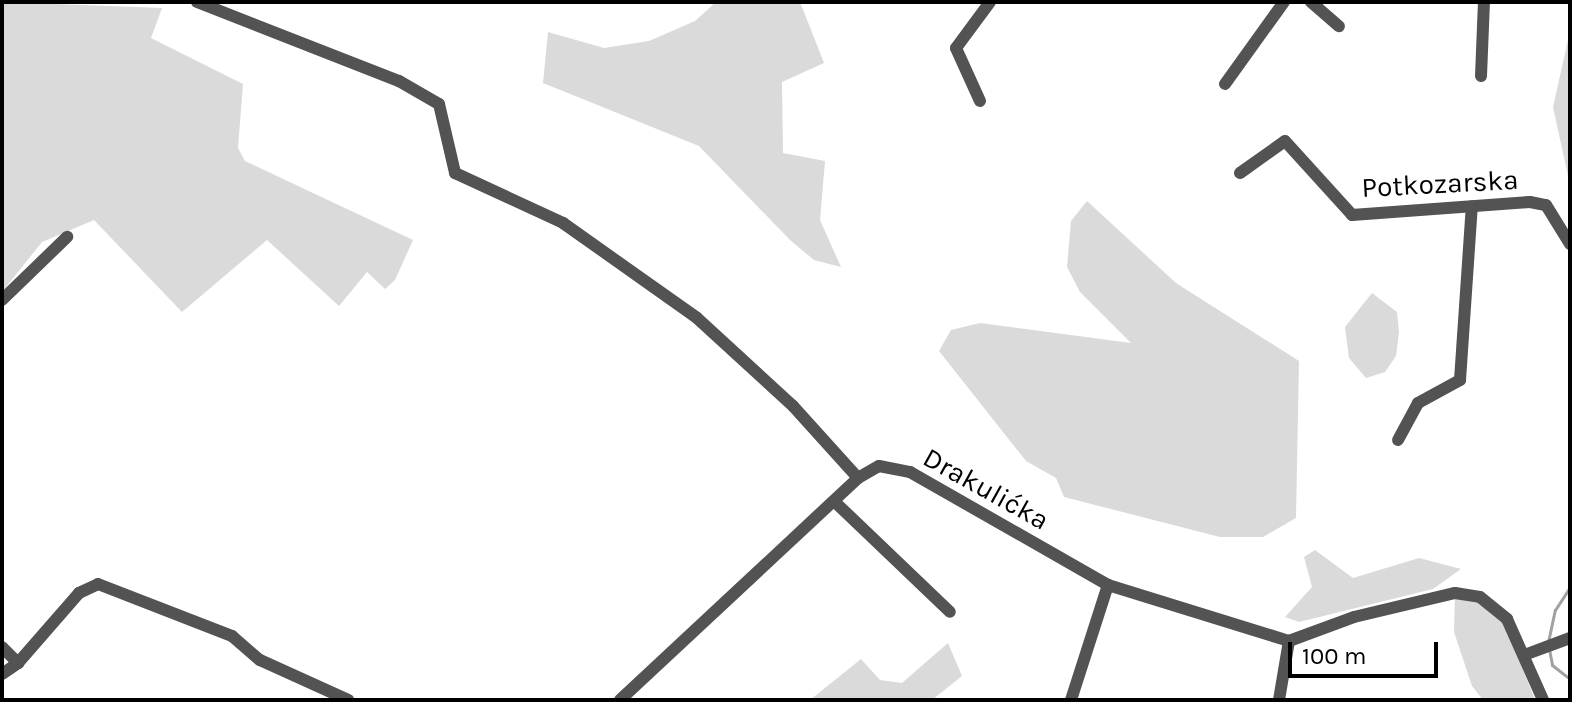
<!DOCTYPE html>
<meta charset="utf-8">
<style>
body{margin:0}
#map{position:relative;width:1572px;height:702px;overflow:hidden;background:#fff;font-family:Karla,sans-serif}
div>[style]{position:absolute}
.green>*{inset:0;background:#dadada}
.stream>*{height:3px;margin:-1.5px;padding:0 1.5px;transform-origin:1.5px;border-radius:1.5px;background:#a1a1a1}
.minor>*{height:12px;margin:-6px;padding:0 6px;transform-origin:6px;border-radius:6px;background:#535353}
span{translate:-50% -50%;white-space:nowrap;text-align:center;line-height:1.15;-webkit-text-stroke:7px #fff;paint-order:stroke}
.street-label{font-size:28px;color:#000}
.frame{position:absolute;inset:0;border:4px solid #000;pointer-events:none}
.scale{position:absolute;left:1288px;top:642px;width:150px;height:36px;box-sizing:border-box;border:4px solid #000;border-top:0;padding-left:10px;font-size:24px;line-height:28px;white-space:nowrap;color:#000;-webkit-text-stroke:6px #fff;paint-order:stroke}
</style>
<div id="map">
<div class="green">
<i style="clip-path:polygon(2px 2px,162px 8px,151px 38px,243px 84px,238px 148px,245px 161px,413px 240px,395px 280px,385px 289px,367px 272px,339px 306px,267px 240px,182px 312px,94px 220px,42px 242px,2px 292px)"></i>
<i style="clip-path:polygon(716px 2px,800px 2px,824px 63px,782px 82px,783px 153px,825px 161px,820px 220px,841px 267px,814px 260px,790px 240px,699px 146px,543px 83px,548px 32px,604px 48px,649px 41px,695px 21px)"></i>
<i style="clip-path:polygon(1570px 31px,1570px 185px,1553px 107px)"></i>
<i style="clip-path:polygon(1087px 201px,1176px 283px,1299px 361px,1296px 518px,1263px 537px,1220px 537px,1064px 497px,1056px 478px,1026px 461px,939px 351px,951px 330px,980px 323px,1131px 343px,1080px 292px,1067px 267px,1071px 221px)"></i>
<i style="clip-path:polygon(1372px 293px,1397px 312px,1399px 332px,1396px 356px,1385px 372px,1366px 378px,1349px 358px,1345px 327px)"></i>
<i style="clip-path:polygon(1315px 550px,1353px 578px,1419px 558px,1461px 569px,1433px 589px,1299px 622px,1285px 617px,1312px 587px,1304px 557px)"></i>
<i style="clip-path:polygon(1455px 593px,1497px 605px,1535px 700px,1483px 700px,1472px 686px,1454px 632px)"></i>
<i style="clip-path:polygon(948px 643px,962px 676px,932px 700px,810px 700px,861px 659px,880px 680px,902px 683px)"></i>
</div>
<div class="stream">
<i style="left:1570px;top:177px;width:53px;rotate:90deg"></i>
<i style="left:1548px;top:642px;width:33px;rotate:-78deg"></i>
<i style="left:1555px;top:610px;width:27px;rotate:-57deg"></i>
<i style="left:1549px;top:649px;width:16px;rotate:79deg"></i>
<i style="left:1552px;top:665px;width:23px;rotate:38deg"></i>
</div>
<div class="minor">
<i style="left:197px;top:2px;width:217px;rotate:21.4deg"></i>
<i style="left:399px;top:81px;width:46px;rotate:29.9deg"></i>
<i style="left:439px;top:104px;width:71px;rotate:76.9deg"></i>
<i style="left:455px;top:173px;width:119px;rotate:24.8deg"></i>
<i style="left:563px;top:223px;width:164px;rotate:35.3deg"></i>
<i style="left:697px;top:318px;width:130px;rotate:42.5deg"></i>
<i style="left:793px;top:406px;width:97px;rotate:47.9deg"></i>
<i style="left:858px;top:478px;width:24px;rotate:-30deg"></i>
<i style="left:879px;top:466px;width:32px;rotate:11deg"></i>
<i style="left:910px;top:472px;width:228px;rotate:29.7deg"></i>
<i style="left:1108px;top:585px;width:189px;rotate:17.2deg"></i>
<i style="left:1289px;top:641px;width:69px;rotate:-20.3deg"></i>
<i style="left:1354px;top:617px;width:104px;rotate:-13.4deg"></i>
<i style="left:1455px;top:593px;width:25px;rotate:9deg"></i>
<i style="left:1480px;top:597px;width:35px;rotate:39deg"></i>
<i style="left:1507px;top:619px;width:89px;rotate:66deg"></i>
<i style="left:1311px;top:2px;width:37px;rotate:41deg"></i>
<i style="left:1481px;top:76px;width:74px;rotate:-87.7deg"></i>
<i style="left:1225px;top:84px;width:101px;rotate:-54.3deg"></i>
<i style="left:980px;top:101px;width:58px;rotate:-114.4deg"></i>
<i style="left:956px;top:48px;width:57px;rotate:-53.5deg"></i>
<i style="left:1240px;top:173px;width:55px;rotate:-35.4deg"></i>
<i style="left:1285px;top:141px;width:100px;rotate:47.8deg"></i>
<i style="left:1352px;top:215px;width:178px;rotate:-4.2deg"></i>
<i style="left:1530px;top:202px;width:16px;rotate:11deg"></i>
<i style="left:1546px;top:205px;width:46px;rotate:58.4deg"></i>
<i style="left:2px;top:300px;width:91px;rotate:-44.1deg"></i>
<i style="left:1398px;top:440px;width:42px;rotate:-61.6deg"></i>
<i style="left:1418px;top:403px;width:48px;rotate:-28.7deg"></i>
<i style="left:1460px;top:380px;width:174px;rotate:-86.1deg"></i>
<i style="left:837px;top:504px;width:156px;rotate:43.7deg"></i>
<i style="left:2px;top:647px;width:23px;rotate:45deg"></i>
<i style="left:18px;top:663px;width:19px;rotate:145deg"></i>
<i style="left:1527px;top:654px;width:46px;rotate:-20.4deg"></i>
<i style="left:18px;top:663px;width:93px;rotate:-48.9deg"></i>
<i style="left:79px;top:593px;width:21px;rotate:-25deg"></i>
<i style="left:98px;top:584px;width:144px;rotate:21.2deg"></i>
<i style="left:232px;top:636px;width:37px;rotate:41deg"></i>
<i style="left:260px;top:660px;width:97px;rotate:24.4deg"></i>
<i style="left:620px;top:700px;width:325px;rotate:-43deg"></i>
<i style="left:1071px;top:700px;width:121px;rotate:-72.2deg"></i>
<i style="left:1279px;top:700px;width:60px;rotate:-80.4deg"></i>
</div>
<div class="street-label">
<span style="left:1440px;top:184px;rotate:-3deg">Potkozarska</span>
<span style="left:986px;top:489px;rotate:29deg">Drakulićka</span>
</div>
<div class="frame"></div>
<div class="scale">100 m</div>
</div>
